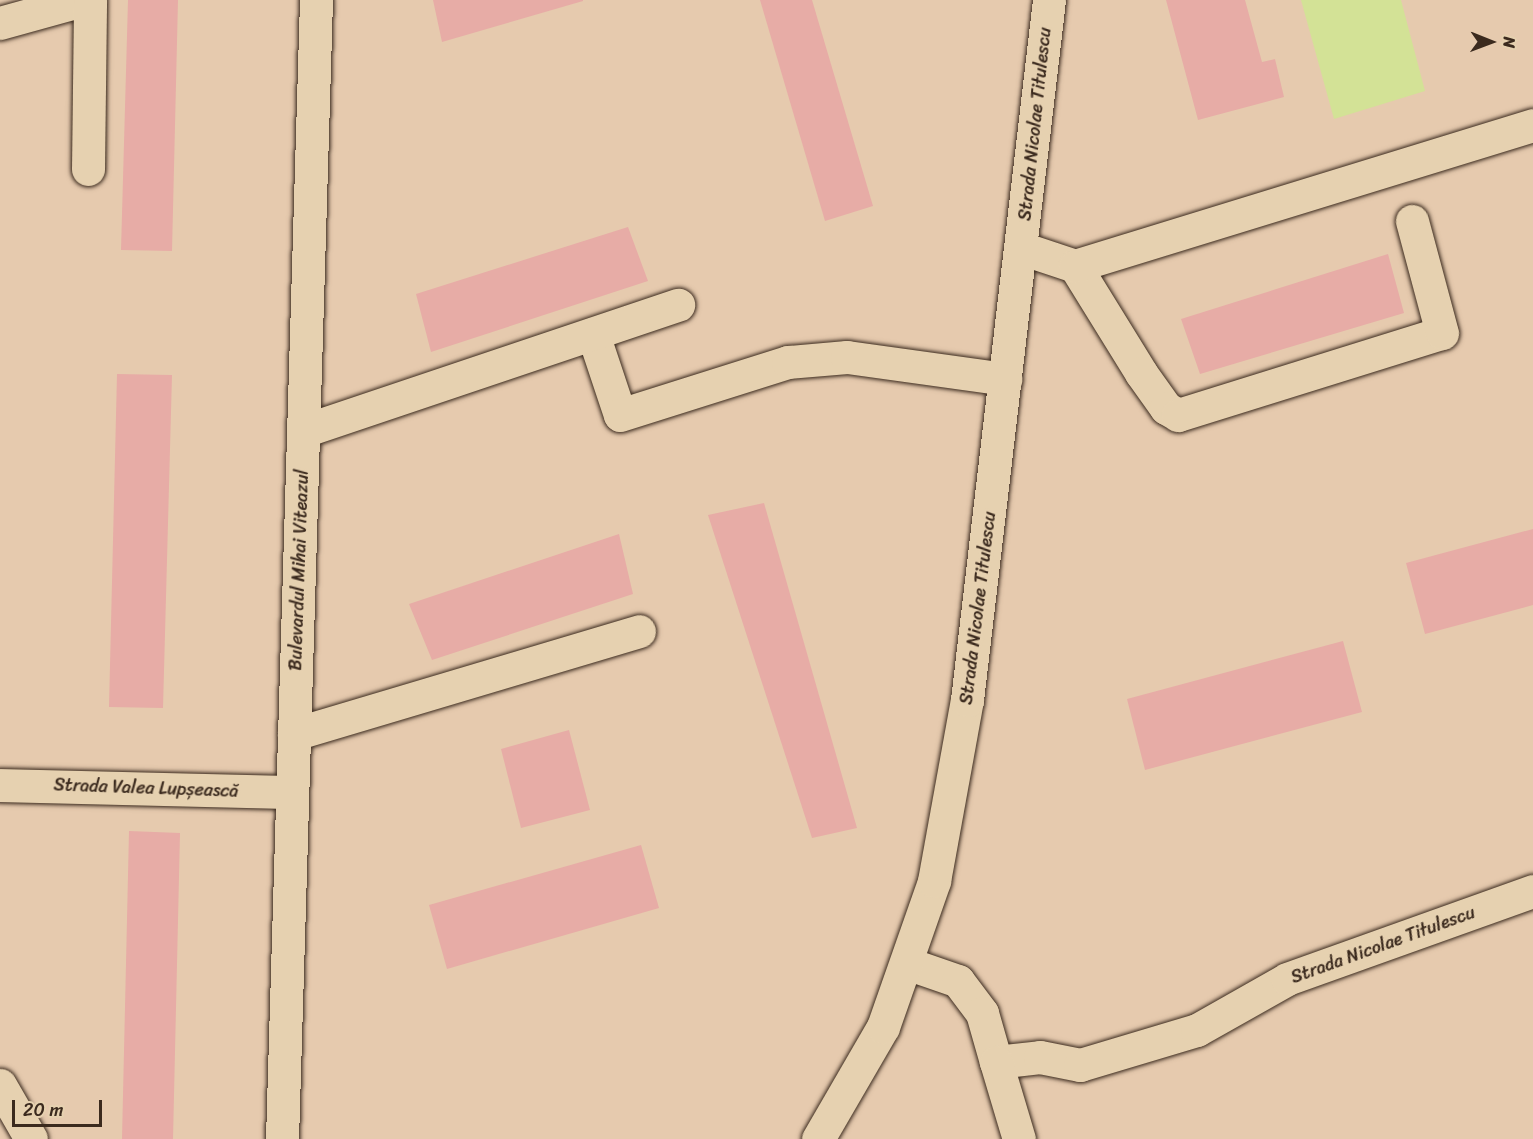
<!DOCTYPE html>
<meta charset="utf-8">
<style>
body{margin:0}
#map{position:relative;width:1533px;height:1139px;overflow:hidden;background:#e6caae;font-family:Sriracha,sans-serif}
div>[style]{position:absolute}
.green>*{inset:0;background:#d3e296}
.building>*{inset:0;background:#e7aca6}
.roads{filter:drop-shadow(0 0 2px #3b2a1e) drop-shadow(0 0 2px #3b2a1e)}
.minor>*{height:33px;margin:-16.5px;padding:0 16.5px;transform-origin:16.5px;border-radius:16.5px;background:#e6d1b0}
.major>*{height:33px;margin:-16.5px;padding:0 16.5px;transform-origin:16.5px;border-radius:16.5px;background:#e6d1b0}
span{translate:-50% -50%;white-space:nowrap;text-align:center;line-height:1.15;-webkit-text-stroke:4.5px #e6d1b0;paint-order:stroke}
.street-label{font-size:18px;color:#3b2a1e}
.north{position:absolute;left:1461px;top:12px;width:60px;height:60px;-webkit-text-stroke:4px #e6d1b0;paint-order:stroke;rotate:91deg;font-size:16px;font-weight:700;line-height:24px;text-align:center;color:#3b2a1e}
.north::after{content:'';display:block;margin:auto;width:21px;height:27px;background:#3b2a1e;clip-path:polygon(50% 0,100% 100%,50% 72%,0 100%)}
.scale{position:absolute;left:12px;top:1100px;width:90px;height:27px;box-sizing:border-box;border:3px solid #3b2a1e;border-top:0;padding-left:8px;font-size:18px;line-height:21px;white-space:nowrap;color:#3b2a1e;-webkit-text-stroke:4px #e6d1b0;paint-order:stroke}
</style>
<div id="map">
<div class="green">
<i style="clip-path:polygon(1301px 0,1401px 0,1425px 91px,1334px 119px)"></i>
</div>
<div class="building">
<i style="clip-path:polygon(128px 0,178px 0,172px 251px,121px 250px)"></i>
<i style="clip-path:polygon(433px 0,583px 0,583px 1px,442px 42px)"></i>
<i style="clip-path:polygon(760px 0,812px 0,873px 206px,825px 221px)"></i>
<i style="clip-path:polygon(1166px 0,1245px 0,1262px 62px,1275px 59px,1284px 97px,1198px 120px)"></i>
<i style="clip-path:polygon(628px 227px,648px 281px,431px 352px,416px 294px)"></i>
<i style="clip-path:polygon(1388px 254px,1404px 313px,1200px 374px,1181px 319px)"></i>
<i style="clip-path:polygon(117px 374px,172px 375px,163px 708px,109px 707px)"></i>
<i style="clip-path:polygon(764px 503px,857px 828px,812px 838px,708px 515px)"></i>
<i style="clip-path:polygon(1533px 529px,1533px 605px,1425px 634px,1406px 563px)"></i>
<i style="clip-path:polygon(619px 534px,633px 594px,432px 660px,409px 604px)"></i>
<i style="clip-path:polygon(1343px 641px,1362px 712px,1145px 770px,1127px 699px)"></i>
<i style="clip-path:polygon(569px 730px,590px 810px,521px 828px,501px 749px)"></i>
<i style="clip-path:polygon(129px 831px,180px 833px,173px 1139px,122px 1139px)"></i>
<i style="clip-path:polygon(641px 845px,659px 908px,447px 969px,429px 905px)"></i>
</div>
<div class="roads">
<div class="minor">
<i style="left:0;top:23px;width:86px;rotate:-15.5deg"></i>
<i style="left:88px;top:169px;width:169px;rotate:-89.3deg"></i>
<i style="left:1021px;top:248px;width:57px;rotate:18.4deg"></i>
<i style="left:1075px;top:266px;width:126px;rotate:58.3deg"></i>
<i style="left:1141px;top:373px;width:43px;rotate:54.5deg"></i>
<i style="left:1166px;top:408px;width:14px;rotate:30deg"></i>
<i style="left:1178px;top:415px;width:276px;rotate:-17.3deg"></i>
<i style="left:1442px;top:333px;width:116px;rotate:-105deg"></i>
<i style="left:1075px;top:266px;width:479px;rotate:-17.1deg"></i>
<i style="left:593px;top:334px;width:85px;rotate:71.6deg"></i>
<i style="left:620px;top:415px;width:176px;rotate:-17.5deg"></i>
<i style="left:788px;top:362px;width:59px;rotate:-4.8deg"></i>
<i style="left:847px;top:357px;width:160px;rotate:7.9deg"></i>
<i style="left:303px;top:431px;width:396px;rotate:-18.6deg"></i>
<i style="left:294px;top:734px;width:360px;rotate:-16.6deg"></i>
<i style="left:0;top:785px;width:292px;rotate:1.4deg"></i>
<i style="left:909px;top:964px;width:52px;rotate:19.1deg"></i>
<i style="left:958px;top:981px;width:40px;rotate:53deg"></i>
<i style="left:982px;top:1013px;width:51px;rotate:74.1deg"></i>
<i style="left:996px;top:1062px;width:44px;rotate:-6.5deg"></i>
<i style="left:1040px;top:1057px;width:41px;rotate:11.3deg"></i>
<i style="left:1080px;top:1065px;width:122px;rotate:-16.7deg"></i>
<i style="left:1197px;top:1030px;width:103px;rotate:-29.5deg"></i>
<i style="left:1287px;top:979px;width:261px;rotate:-19.7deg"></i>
<i style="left:996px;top:1062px;width:80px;rotate:73.4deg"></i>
<i style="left:0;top:1085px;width:62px;rotate:60.1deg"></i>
</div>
<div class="major">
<i style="left:282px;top:1139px;width:1140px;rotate:-88.29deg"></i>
<i style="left:818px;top:1139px;width:129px;rotate:-59.9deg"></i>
<i style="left:883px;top:1027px;width:155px;rotate:-70.7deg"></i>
<i style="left:934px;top:881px;width:184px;rotate:-79.7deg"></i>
<i style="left:967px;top:700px;width:705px;rotate:-83.32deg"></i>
</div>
</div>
<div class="street-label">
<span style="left:1035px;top:124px;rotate:-84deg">Strada Nicolae Titulescu</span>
<span style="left:299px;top:570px;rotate:-88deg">Bulevardul Mihai Viteazul</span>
<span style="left:978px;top:608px;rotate:-83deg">Strada Nicolae Titulescu</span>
<span style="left:146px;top:788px;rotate:2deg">Strada Valea Lupșească</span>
<span style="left:1383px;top:945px;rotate:-20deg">Strada Nicolae Titulescu</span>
</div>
<div class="north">N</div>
<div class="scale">20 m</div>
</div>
